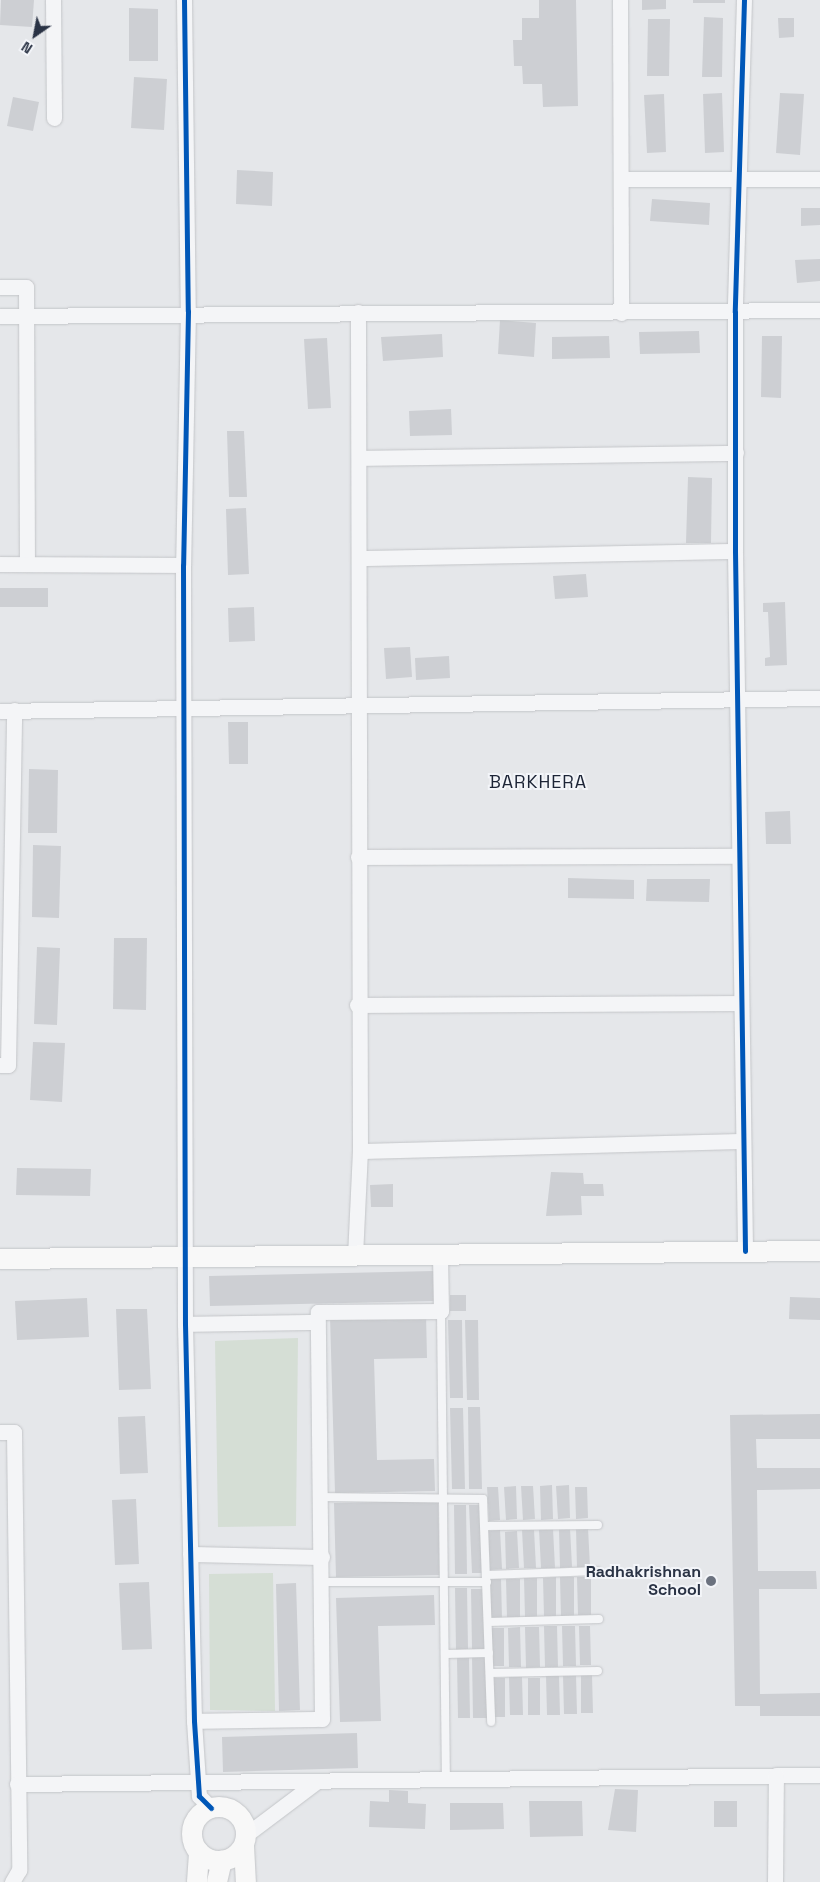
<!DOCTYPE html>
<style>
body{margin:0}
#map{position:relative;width:820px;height:1882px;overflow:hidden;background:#e5e7ea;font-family:"Space Grotesk",sans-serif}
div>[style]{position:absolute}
.green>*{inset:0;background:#d5ded5}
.building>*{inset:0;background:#cdcfd3}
.roads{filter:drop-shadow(0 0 1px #c3c5c8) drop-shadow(0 0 1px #c3c5c8)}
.lane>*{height:8px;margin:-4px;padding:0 4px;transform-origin:4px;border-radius:4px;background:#f4f5f7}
.street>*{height:15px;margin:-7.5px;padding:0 7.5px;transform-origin:7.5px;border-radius:7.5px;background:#f4f5f7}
.secondary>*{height:20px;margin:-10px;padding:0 10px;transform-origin:10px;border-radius:10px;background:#f8f8f8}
.secondary>.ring{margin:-10px;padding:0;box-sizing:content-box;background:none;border:20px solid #f8f8f8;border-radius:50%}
.cycleway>*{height:5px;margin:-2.5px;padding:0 2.5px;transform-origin:2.5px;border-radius:2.5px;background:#0057b8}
.dots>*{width:14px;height:14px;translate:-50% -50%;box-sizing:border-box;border:2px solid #f3f5f9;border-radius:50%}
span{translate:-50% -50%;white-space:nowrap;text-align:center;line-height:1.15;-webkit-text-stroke:4px #f3f5f9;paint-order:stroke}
.poi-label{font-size:16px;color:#2a3345;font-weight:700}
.right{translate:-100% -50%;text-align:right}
.neighbourhood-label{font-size:18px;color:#1c2436;letter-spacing:1px}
.north{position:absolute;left:10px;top:10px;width:50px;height:50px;-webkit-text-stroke:4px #f3f5f9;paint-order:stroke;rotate:213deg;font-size:14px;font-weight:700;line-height:20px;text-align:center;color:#2a3345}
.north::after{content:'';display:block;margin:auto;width:18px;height:22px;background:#2a3345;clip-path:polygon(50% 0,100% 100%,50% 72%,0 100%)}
</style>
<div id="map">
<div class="green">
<i style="clip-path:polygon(298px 1338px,296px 1526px,218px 1527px,215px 1341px)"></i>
<i style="clip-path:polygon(273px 1573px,275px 1711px,210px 1710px,209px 1574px)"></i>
</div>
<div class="building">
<i style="clip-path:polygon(1px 0,34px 0,32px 27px,0 25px)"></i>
<i style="clip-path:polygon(539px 0,576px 0,578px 106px,543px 107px,542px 84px,523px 84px,522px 66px,514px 66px,513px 40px,522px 40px,522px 18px,539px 18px)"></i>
<i style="clip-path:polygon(642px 0,666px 0,666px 9px,642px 10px)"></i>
<i style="clip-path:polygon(693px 0,725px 0,725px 3px,693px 3px)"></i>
<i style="clip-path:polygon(129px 8px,158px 9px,158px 61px,129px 61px)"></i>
<i style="clip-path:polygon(704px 17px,723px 18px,722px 77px,702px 77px)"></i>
<i style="clip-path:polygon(778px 18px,794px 18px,794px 37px,779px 38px)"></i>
<i style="clip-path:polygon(648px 19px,670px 19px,669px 76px,647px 76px)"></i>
<i style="clip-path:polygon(134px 77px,167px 79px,164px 130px,131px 128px)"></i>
<i style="clip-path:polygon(722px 93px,724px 152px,705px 153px,703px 94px)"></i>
<i style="clip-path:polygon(780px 93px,804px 94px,800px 155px,776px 153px)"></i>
<i style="clip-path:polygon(664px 94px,666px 152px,647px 153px,644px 95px)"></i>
<i style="clip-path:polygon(13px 97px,39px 102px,33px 131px,7px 126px)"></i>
<i style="clip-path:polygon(237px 170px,273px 172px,272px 206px,236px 204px)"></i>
<i style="clip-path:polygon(652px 199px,710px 203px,709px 225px,650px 221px)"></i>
<i style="clip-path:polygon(801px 208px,820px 208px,820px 225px,801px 226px)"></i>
<i style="clip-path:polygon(820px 259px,820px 281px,797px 283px,795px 260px)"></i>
<i style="clip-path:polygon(500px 320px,536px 323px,534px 357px,498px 354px)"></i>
<i style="clip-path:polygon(699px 331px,700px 353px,640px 354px,639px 332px)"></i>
<i style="clip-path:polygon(442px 334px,443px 357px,383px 361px,381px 337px)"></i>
<i style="clip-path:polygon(609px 336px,610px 358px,552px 359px,552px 337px)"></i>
<i style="clip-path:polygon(762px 336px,782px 336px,781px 398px,761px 397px)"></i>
<i style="clip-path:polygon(327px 338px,331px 408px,308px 409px,304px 339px)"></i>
<i style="clip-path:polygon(451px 409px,452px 435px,410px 436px,409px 411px)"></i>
<i style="clip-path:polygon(227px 431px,244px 431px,247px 497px,229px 497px)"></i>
<i style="clip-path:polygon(688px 477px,712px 478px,711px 543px,686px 543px)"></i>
<i style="clip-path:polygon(246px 508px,249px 574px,228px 575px,226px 509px)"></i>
<i style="clip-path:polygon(586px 574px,588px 597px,555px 599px,553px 576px)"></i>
<i style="clip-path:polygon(0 588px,48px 588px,48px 607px,0 607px)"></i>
<i style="clip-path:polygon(785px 602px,787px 665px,765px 666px,765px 658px,770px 657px,768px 612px,763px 612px,763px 603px)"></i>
<i style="clip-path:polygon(254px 607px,255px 641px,229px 642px,228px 608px)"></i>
<i style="clip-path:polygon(410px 647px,412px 677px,386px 679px,384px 648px)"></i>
<i style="clip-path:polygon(449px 656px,450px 678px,416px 680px,415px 658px)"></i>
<i style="clip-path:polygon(228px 722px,248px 722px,248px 764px,229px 764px)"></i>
<i style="clip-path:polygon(29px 769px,58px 770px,57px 833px,28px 833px)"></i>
<i style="clip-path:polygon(790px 811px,791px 844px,766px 844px,765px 812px)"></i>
<i style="clip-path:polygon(33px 845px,61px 846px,59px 918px,32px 917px)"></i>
<i style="clip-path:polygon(568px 878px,634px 880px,634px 899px,568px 898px)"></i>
<i style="clip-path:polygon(647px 879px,710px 879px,709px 902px,646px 901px)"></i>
<i style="clip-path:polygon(114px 938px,147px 938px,146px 1010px,113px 1009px)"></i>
<i style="clip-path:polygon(37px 947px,60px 948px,57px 1025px,34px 1024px)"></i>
<i style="clip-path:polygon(33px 1042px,65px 1043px,62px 1102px,30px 1100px)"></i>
<i style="clip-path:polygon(17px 1168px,91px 1169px,90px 1196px,16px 1195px)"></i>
<i style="clip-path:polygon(551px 1172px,583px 1173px,584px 1184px,603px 1184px,604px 1196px,581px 1196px,582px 1215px,546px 1216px)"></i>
<i style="clip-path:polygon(393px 1184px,393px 1207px,371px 1207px,370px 1185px)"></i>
<i style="clip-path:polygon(434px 1271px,435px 1301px,210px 1306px,209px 1276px)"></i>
<i style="clip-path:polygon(450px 1295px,466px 1295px,466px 1311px,450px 1311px)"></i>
<i style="clip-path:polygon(790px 1297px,820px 1298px,820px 1320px,789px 1319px)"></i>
<i style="clip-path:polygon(87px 1298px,89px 1337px,17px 1340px,15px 1301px)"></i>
<i style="clip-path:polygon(116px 1309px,147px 1309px,151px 1389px,119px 1390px)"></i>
<i style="clip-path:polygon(426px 1314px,427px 1358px,374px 1359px,377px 1460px,434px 1459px,435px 1491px,335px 1493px,330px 1316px)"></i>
<i style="clip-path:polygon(448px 1320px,462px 1320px,463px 1398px,450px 1398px)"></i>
<i style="clip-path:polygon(465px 1320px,478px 1320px,479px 1400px,467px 1400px)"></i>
<i style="clip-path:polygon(468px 1407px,480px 1407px,482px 1489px,469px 1489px)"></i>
<i style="clip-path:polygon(450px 1408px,463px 1408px,465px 1489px,452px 1489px)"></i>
<i style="clip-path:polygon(820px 1414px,820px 1439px,756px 1439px,757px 1468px,820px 1468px,820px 1489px,757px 1490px,758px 1571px,816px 1571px,817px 1589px,759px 1589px,760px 1694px,820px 1693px,820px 1716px,760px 1716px,760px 1706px,735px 1706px,730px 1415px)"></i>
<i style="clip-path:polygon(145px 1416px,148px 1473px,120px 1474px,118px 1417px)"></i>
<i style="clip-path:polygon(552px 1485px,553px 1519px,541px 1520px,540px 1486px)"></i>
<i style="clip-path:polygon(569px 1485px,570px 1518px,558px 1519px,556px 1486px)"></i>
<i style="clip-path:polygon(516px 1486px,517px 1519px,506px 1520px,504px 1487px)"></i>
<i style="clip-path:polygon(521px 1486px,533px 1486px,535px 1519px,523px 1520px)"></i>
<i style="clip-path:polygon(487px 1487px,498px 1487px,500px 1520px,489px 1521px)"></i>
<i style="clip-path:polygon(575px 1487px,587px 1487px,588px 1518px,576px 1519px)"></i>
<i style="clip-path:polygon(136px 1499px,139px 1564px,115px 1565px,112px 1500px)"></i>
<i style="clip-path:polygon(438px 1501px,440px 1575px,336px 1577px,334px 1503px)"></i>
<i style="clip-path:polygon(454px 1505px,466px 1505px,467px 1574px,455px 1574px)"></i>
<i style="clip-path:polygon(469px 1505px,480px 1505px,483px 1573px,472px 1573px)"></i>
<i style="clip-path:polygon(570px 1528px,572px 1567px,560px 1568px,559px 1529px)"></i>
<i style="clip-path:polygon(576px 1528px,588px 1528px,590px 1567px,577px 1568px)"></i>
<i style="clip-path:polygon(539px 1529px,553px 1529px,555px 1568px,541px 1568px)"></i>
<i style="clip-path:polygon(500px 1530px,502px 1569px,490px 1570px,488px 1531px)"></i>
<i style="clip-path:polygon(522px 1530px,534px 1530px,536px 1568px,524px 1568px)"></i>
<i style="clip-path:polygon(517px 1531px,519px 1568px,506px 1569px,505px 1532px)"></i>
<i style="clip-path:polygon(556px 1577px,556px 1616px,544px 1616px,543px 1578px)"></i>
<i style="clip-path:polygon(560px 1577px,574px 1577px,574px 1617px,561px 1617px)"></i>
<i style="clip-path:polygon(577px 1577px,591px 1577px,591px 1615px,578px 1615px)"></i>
<i style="clip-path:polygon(524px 1578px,537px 1578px,537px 1617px,525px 1617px)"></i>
<i style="clip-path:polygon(489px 1579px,501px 1579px,502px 1619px,490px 1619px)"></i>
<i style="clip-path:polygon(506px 1579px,520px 1579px,520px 1619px,507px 1618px)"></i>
<i style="clip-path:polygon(149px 1582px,152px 1649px,122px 1650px,119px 1583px)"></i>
<i style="clip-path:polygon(296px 1583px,300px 1710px,279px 1711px,276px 1584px)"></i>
<i style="clip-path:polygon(455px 1588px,467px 1588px,468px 1649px,456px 1650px)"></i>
<i style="clip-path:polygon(471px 1589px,485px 1589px,486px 1649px,472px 1649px)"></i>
<i style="clip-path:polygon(434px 1595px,435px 1625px,378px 1626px,381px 1721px,340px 1722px,336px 1598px)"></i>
<i style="clip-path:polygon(544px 1626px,557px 1626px,558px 1667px,545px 1667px)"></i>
<i style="clip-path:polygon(562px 1626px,575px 1626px,576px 1666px,563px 1666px)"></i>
<i style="clip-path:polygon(579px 1626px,590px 1626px,591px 1665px,580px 1665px)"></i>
<i style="clip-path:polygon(520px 1627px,521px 1667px,509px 1667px,508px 1628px)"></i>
<i style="clip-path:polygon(525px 1627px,539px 1627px,540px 1667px,526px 1668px)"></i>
<i style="clip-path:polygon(491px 1628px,504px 1628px,504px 1666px,491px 1666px)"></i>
<i style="clip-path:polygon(472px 1656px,486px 1656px,487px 1718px,473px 1718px)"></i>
<i style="clip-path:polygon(457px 1658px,469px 1658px,470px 1718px,458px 1718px)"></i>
<i style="clip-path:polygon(546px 1675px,559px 1675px,560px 1715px,547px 1715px)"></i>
<i style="clip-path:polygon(563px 1675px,576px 1675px,577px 1714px,564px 1714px)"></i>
<i style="clip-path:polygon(581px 1675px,592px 1675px,593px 1713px,581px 1713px)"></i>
<i style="clip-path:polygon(509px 1677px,522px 1677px,523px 1715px,510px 1715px)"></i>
<i style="clip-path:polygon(493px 1678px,505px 1678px,505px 1717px,494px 1717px)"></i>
<i style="clip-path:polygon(528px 1678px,540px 1678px,540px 1715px,528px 1715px)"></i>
<i style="clip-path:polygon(357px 1733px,358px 1768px,223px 1772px,222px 1737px)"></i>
<i style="clip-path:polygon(615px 1789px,638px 1790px,636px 1832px,608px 1830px)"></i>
<i style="clip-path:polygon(389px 1790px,408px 1791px,408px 1803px,426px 1804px,425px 1829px,369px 1827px,370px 1801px,389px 1802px)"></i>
<i style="clip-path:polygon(529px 1801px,582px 1801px,583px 1836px,530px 1837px)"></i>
<i style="clip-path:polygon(714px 1801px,737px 1801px,737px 1827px,714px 1827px)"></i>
<i style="clip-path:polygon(450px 1803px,503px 1803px,504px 1829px,450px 1830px)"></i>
</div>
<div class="roads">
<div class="lane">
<i style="left:441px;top:1311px;width:469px;rotate:89.4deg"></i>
<i style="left:322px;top:1497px;width:161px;rotate:0.7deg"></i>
<i style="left:483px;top:1499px;width:223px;rotate:87.9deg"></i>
<i style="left:485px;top:1526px;width:113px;rotate:-0.5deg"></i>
<i style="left:487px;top:1575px;width:110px;rotate:-2.1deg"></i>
<i style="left:322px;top:1582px;width:165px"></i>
<i style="left:488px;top:1622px;width:111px;rotate:-1.5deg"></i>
<i style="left:445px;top:1654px;width:44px;rotate:-1.3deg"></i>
<i style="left:490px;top:1673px;width:108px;rotate:-1.1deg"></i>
</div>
<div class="street">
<i style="left:53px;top:0;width:118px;rotate:89.5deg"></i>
<i style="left:184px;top:0;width:311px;rotate:89.3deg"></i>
<i style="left:188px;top:311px;width:254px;rotate:91.1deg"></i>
<i style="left:183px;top:565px;width:759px;rotate:89.85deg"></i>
<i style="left:185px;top:1324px;width:397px;rotate:88.7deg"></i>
<i style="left:194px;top:1721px;width:75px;rotate:86.2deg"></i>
<i style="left:199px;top:1796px;width:17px;rotate:45deg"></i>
<i style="left:620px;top:0;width:313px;rotate:89.8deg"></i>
<i style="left:744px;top:0;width:312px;rotate:91.7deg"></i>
<i style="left:735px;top:312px;width:239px;rotate:90deg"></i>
<i style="left:735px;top:551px;width:700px;rotate:89.18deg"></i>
<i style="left:621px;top:179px;width:199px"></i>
<i style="left:0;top:287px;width:26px"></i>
<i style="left:26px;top:287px;width:277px;rotate:89.8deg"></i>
<i style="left:0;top:316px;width:820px;rotate:-0.42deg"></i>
<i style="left:360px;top:458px;width:376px;rotate:-0.8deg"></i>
<i style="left:361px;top:558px;width:374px;rotate:-1.1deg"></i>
<i style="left:0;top:564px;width:183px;rotate:0.3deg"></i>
<i style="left:0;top:711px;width:820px;rotate:-0.91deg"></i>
<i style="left:358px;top:857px;width:381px;rotate:-0.2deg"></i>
<i style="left:357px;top:1005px;width:383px;rotate:-0.3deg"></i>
<i style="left:0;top:1065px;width:8px"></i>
<i style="left:8px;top:1065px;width:355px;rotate:-89deg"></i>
<i style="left:360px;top:1151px;width:382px;rotate:-1.5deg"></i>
<i style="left:355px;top:1256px;width:105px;rotate:-87.3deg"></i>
<i style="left:360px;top:1151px;width:839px;rotate:-90.14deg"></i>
<i style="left:185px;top:1324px;width:132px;rotate:-0.9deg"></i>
<i style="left:0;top:1432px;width:14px"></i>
<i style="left:14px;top:1432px;width:438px;rotate:89.3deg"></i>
<i style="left:19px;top:1870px;width:14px;rotate:120deg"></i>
<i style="left:190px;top:1554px;width:132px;rotate:1.3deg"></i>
<i style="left:194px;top:1721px;width:128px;rotate:-0.9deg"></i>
<i style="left:322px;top:1719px;width:407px;rotate:-90.6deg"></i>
<i style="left:318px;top:1312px;width:123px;rotate:-0.5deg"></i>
<i style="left:441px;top:1311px;width:55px;rotate:-91deg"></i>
<i style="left:17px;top:1784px;width:803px;rotate:-0.64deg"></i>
<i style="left:247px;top:1834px;width:86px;rotate:-37deg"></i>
<i style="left:775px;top:1882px;width:107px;rotate:-89.5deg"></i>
</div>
<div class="secondary">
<i style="left:0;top:1259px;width:820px;rotate:-0.56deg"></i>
<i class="ring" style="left:192px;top:1807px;width:34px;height:34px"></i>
<i style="left:244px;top:1846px;width:36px;rotate:87deg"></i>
<i style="left:197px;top:1882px;width:30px;rotate:-86deg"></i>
<i style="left:217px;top:1882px;width:22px;rotate:-77deg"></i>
</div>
</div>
<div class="cycleway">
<i style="left:184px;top:0;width:311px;rotate:89.3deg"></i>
<i style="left:188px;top:311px;width:254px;rotate:91.1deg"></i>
<i style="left:183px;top:565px;width:759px;rotate:89.85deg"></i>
<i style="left:185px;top:1324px;width:397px;rotate:88.7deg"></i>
<i style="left:194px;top:1721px;width:75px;rotate:86.2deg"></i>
<i style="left:199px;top:1796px;width:17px;rotate:45deg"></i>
<i style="left:744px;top:0;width:312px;rotate:91.7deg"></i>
<i style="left:735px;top:312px;width:239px;rotate:90deg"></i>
<i style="left:735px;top:551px;width:700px;rotate:89.18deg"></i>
</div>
<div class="dots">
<i style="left:711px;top:1581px;background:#6b727f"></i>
</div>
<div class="poi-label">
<span class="right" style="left:701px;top:1581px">Radhakrishnan<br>School</span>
</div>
<div class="neighbourhood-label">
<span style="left:538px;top:782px">BARKHERA</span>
</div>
<div class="north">N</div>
</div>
